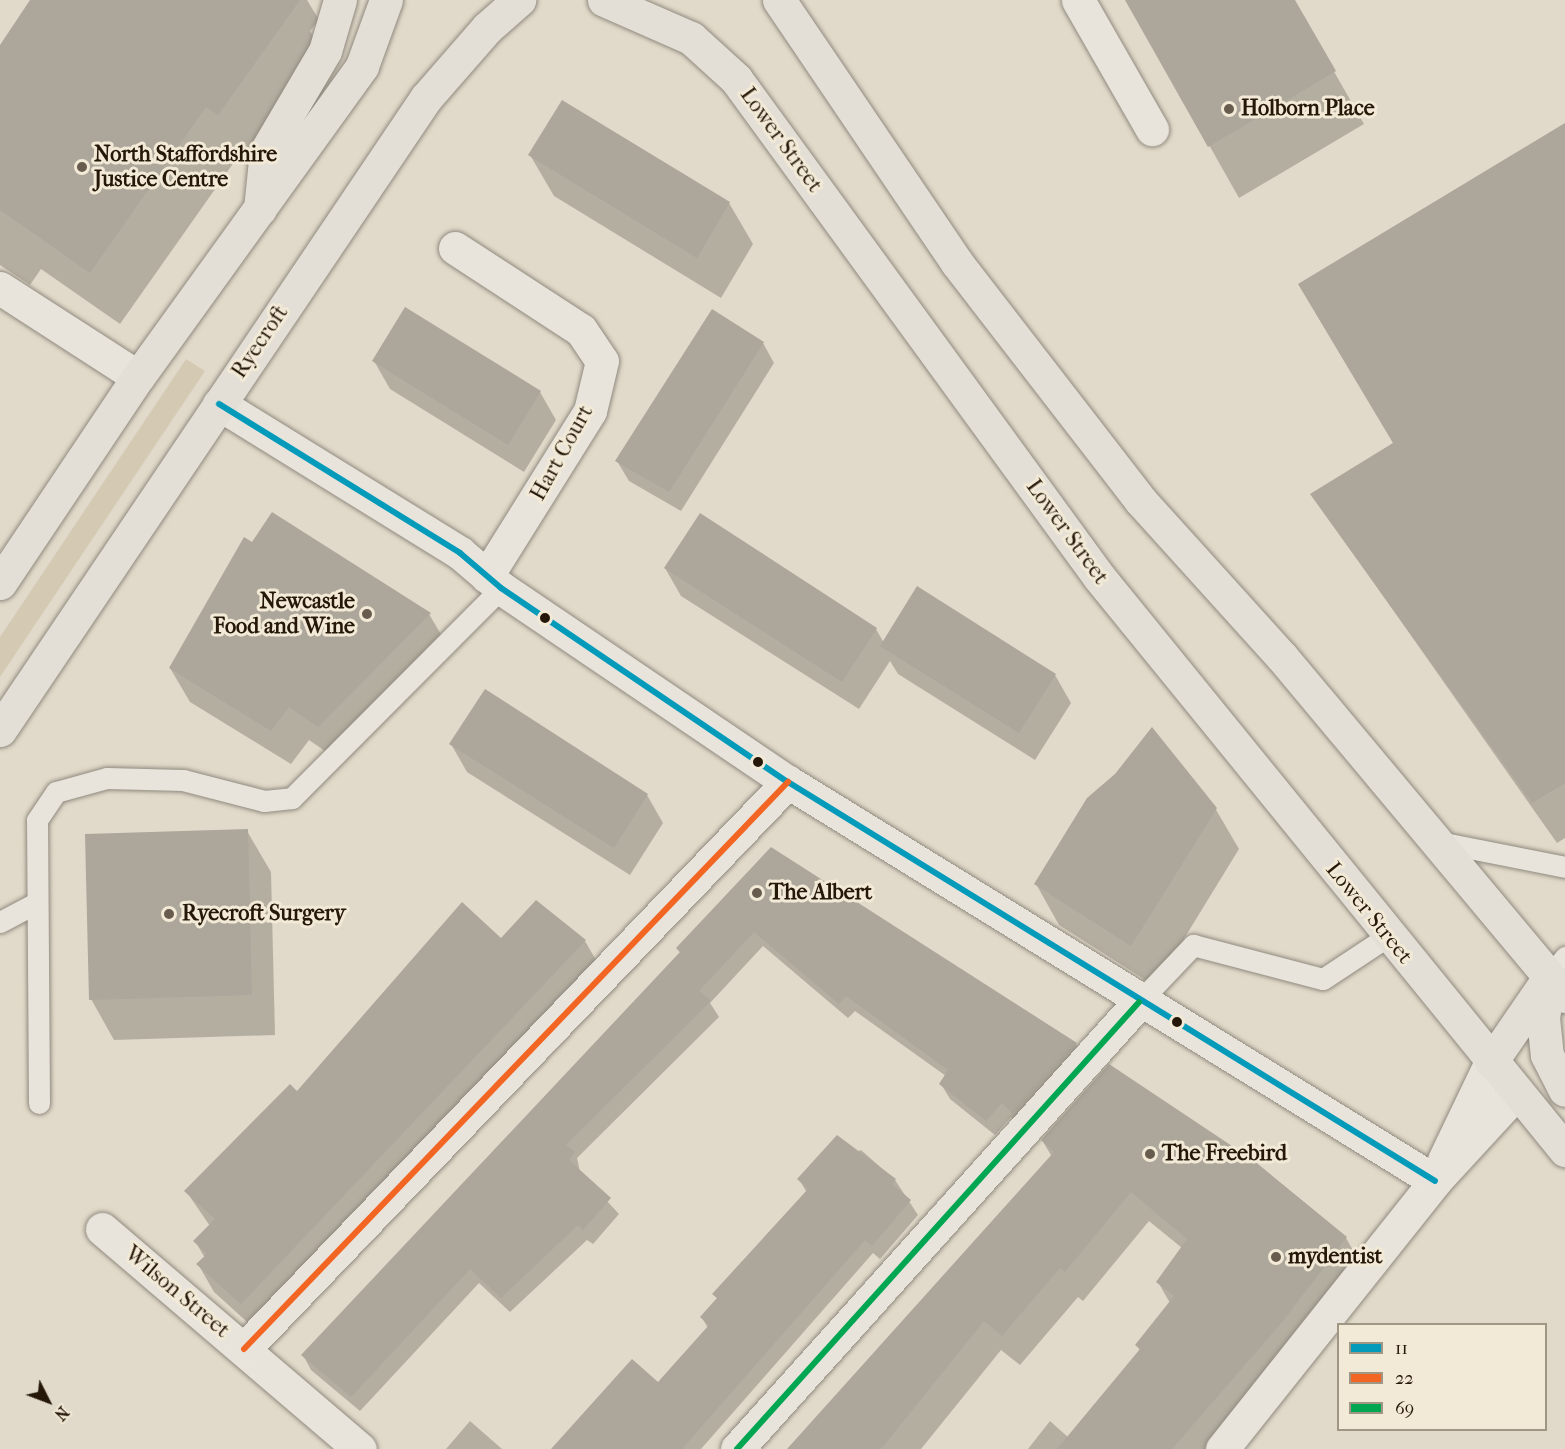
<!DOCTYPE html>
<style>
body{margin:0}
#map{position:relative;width:1565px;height:1449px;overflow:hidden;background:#e1daca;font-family:"IM FELL French Canon",serif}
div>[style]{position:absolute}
.green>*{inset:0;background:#d4cab3}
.shadow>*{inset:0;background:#0003}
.building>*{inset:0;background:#aca69b}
.roads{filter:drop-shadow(0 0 2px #908a7f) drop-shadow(0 0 2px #908a7f)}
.lane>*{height:21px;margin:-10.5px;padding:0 10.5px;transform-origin:10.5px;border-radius:10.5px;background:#e8e4dc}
.street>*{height:33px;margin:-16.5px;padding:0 16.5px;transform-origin:16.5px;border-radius:16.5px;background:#e8e4dc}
.secondary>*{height:33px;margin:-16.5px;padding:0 16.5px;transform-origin:16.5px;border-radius:16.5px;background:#e8e4dc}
.highway>*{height:33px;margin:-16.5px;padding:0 16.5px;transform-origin:16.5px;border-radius:16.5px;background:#e4dfd6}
.bus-1>*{height:6px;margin:-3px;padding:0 3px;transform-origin:3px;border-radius:3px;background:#049aba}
.bus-2>*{height:6px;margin:-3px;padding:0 3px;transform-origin:3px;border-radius:3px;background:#f26522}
.bus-3>*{height:6px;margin:-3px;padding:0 3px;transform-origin:3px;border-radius:3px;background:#00a651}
.dots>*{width:16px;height:16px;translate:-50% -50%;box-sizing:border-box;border:3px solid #f2ead6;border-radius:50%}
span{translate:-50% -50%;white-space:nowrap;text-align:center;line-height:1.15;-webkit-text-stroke:6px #f2ead6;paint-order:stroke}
.poi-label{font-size:22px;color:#261809;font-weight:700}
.left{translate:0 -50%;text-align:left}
.right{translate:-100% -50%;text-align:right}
.street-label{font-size:22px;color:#261809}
.legend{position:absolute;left:1337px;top:1323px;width:210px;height:108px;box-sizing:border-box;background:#f2ead6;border:2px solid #a09684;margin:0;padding:8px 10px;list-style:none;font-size:18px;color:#261809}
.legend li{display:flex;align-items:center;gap:12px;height:30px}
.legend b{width:30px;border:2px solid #a09684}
.north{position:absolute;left:18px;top:1371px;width:60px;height:60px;-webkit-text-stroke:4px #f2ead6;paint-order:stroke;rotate:132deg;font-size:16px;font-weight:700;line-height:24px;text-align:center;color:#261809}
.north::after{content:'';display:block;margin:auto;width:21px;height:27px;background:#261809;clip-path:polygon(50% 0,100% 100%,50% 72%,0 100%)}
</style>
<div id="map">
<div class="green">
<i style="clip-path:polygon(186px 359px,205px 371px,0 677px,0 637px)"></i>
</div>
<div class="shadow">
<i style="clip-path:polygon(34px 0,307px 0,319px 20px,310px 31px,325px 58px,248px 166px,237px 158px,120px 324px,41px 269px,30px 285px,0 265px,0 48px)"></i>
<i style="clip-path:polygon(1127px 0,1293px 0,1364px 124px,1239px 198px)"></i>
<i style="clip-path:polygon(1565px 125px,1565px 838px,1557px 843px,1312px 495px,1394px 444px)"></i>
<i style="clip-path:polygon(530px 155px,729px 203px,753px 244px,721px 298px,554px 196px)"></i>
<i style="clip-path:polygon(763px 343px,774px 363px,681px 511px,629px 481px,617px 461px)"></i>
<i style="clip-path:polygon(374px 361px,540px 392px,556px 420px,524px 472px,390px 389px)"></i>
<i style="clip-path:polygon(665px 568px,876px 629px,884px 643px,1055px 675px,1071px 703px,1035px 760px,898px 674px,890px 661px,859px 709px,681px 596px)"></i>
<i style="clip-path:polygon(429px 614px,449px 648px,338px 760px,309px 740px,291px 764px,190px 702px,170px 668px)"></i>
<i style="clip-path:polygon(485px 691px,647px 795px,663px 823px,630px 875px,467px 772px,451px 744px)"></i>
<i style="clip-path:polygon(1215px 808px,1239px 849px,1155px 986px,1059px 925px,1036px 884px)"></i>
<i style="clip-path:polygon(247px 831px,271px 872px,275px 1035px,114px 1040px,91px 999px)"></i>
<i style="clip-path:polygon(771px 849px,1076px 1044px,1085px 1059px,1022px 1128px,1011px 1117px,995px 1135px,950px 1099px,941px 1084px,946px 1076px,855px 1011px,848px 1018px,763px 946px,710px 1003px,719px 1017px,577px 1158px,580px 1172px,619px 1214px,593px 1244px,587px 1240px,510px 1312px,479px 1283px,360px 1411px,311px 1370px,303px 1355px,681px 954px,677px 948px)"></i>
<i style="clip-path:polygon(536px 902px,585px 941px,601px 969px,257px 1331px,214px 1292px,198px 1264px,205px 1258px,195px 1241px,210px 1226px,186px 1191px,297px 1093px,501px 941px)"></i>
<i style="clip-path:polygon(1042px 1140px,1346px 1238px,1363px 1268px,1213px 1449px,1028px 1449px,1050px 1421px,1069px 1438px,1140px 1351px,1137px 1345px,1170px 1303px,1158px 1282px,1182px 1248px,1149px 1221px,1083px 1301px,1078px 1297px,1020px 1365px,1001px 1350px,921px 1449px,789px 1449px,1052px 1157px)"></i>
<i style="clip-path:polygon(861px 1150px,895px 1180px,918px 1215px,880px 1259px,873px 1253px,701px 1449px,552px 1449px,658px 1384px,708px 1328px,702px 1318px,718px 1300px,714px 1294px,807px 1193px,799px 1179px)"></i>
<i style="clip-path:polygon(470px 1421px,502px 1449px,446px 1449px)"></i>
</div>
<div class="building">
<i style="clip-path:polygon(30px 0,300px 0,218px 115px,206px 107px,90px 273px,0 210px,0 45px)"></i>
<i style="clip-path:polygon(1125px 0,1295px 0,1336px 71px,1208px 147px)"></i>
<i style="clip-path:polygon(562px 100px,730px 202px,697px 258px,528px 155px)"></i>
<i style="clip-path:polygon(1565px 123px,1565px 783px,1532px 803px,1310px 494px,1393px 443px,1298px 284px)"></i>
<i style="clip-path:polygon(405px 307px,541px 391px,508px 445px,372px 361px)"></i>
<i style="clip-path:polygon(712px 309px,764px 342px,669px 492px,615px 461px)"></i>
<i style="clip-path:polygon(272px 512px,431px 613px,318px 727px,289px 707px,271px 731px,169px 668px,244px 537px,252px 542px)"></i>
<i style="clip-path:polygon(700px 513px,877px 628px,842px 682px,664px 568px)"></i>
<i style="clip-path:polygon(917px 586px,1056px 674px,1019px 733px,880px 646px)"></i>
<i style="clip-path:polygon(485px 689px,648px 794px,614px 848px,449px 744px)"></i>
<i style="clip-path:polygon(1152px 727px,1217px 808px,1131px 946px,1034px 884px,1087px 798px,1115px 774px)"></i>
<i style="clip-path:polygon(248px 829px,252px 995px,89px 1000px,85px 834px)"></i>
<i style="clip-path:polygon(771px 847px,1077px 1043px,1013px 1114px,1002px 1103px,986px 1121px,939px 1084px,948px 1070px,846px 996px,839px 1004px,754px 932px,699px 991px,711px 1001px,566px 1145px,575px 1152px,569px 1160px,611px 1198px,583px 1230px,578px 1225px,501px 1298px,470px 1269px,351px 1397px,301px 1355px,680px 952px,676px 948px)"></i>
<i style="clip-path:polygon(536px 900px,586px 940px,241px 1304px,196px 1264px,207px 1254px,193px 1241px,215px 1219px,184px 1191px,290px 1084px,297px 1091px,462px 902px,501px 938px)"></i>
<i style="clip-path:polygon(1109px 1064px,1253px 1160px,1347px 1237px,1283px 1321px,1172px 1449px,1057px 1449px,1140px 1349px,1135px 1345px,1174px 1296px,1156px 1282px,1187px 1239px,1131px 1192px,1065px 1272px,1060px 1268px,1002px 1336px,984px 1321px,881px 1449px,787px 1449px,1054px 1152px,1041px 1140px)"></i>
<i style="clip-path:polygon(837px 1135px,896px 1179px,892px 1184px,911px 1200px,872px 1246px,865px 1240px,682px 1449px,551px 1449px,632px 1359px,658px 1382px,709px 1325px,700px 1317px,717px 1298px,712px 1294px,808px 1189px,797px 1179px)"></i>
</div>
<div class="roads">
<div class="lane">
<i style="left:1434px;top:841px;width:134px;rotate:11.2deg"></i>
<i style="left:0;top:922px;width:38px;rotate:-28deg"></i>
<i style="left:1549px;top:977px;width:26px;rotate:-51deg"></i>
<i style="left:1139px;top:1002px;width:79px;rotate:-46.5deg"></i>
<i style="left:1193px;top:945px;width:134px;rotate:14.7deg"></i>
<i style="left:1323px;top:979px;width:78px;rotate:-33.5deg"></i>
<i style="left:39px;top:1103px;width:283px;rotate:-90.4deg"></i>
<i style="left:37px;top:820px;width:34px;rotate:-56deg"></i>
<i style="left:56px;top:792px;width:53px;rotate:-15.4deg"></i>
<i style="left:107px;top:778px;width:76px;rotate:1.5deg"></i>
<i style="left:183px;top:780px;width:84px;rotate:14.5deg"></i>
<i style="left:264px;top:801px;width:28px;rotate:-6deg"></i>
<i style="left:292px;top:798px;width:296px;rotate:-45.1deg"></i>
</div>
<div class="street">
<i style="left:1078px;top:0;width:149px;rotate:60.2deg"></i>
<i style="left:455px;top:248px;width:150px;rotate:33.1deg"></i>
<i style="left:581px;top:330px;width:37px;rotate:56deg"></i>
<i style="left:602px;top:361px;width:51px;rotate:103.5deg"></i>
<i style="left:590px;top:411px;width:195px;rotate:122deg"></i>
<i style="left:0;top:288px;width:164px;rotate:32.8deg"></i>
<i style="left:219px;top:404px;width:283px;rotate:31.7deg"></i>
<i style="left:460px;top:553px;width:54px;rotate:40.5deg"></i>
<i style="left:501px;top:588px;width:346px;rotate:34.1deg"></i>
<i style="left:788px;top:782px;width:760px;rotate:31.66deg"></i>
<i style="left:102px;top:1229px;width:339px;rotate:40.5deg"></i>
<i style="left:244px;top:1349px;width:786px;rotate:-46.19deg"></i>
<i style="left:737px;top:1449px;width:601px;rotate:-48.03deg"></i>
</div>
<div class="secondary">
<i style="left:1444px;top:1160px;width:109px;rotate:-64.4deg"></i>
<i style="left:1222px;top:1449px;width:342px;rotate:-51.5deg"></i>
<i style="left:1435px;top:1181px;width:120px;rotate:-47.4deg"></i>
</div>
<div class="highway">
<i style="left:604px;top:0;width:95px;rotate:23.6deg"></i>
<i style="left:691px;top:38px;width:61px;rotate:42.3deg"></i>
<i style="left:736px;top:79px;width:616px;rotate:53.91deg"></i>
<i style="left:1099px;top:577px;width:739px;rotate:50.88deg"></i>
<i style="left:779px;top:0;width:318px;rotate:55.9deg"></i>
<i style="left:957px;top:263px;width:299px;rotate:52.3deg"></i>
<i style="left:1140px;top:500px;width:212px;rotate:47.9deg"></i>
<i style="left:1282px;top:657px;width:442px;rotate:50.1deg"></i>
<i style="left:260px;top:209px;width:58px;rotate:-84.1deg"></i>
<i style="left:266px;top:151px;width:116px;rotate:-59.5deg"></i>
<i style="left:325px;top:51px;width:53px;rotate:-73.6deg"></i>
<i style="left:0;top:583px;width:248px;rotate:-56.2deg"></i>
<i style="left:138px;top:377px;width:383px;rotate:-54.2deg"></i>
<i style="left:362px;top:66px;width:70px;rotate:-70deg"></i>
<i style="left:0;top:730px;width:762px;rotate:-56.02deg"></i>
<i style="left:426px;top:98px;width:93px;rotate:-48.9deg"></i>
<i style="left:487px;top:28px;width:43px;rotate:-41.2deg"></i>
<i style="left:1549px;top:977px;width:41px;rotate:98.3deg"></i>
<i style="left:1543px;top:1018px;width:37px;rotate:84deg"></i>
<i style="left:1547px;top:1055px;width:39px;rotate:63deg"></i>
<i style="left:1491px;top:1062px;width:97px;rotate:-55.5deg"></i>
</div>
</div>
<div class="bus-1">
<i style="left:219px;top:404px;width:283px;rotate:31.7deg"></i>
<i style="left:460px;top:553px;width:54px;rotate:40.5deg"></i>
<i style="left:501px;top:588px;width:346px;rotate:34.1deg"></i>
<i style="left:788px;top:782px;width:760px;rotate:31.66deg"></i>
</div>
<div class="bus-2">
<i style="left:244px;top:1349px;width:786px;rotate:-46.19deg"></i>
</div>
<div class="bus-3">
<i style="left:737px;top:1449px;width:601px;rotate:-48.03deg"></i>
</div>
<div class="dots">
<i style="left:1229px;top:109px;background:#675c4d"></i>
<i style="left:82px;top:167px;background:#675c4d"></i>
<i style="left:367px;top:614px;background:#675c4d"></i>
<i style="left:545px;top:618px;background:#261809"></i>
<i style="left:758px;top:762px;background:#261809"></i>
<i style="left:757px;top:893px;background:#675c4d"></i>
<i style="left:169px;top:914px;background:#675c4d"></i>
<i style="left:1177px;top:1022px;background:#261809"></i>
<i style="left:1150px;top:1154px;background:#675c4d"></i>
<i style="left:1276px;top:1257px;background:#675c4d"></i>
</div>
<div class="poi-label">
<span class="left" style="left:1241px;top:109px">Holborn Place</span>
<span class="left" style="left:94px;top:167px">North Staffordshire<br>Justice Centre</span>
<span class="right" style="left:355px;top:614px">Newcastle<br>Food and Wine</span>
<span class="left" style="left:769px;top:893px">The Albert</span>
<span class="left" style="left:182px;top:914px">Ryecroft Surgery</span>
<span class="left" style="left:1162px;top:1154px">The Freebird</span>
<span class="left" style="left:1288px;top:1257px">mydentist</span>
</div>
<div class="street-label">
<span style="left:781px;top:140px;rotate:54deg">Lower Street</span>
<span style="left:260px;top:342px;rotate:-56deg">Ryecroft</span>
<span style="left:562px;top:453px;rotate:-61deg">Hart Court</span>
<span style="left:1067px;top:532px;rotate:54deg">Lower Street</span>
<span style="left:1369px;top:913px;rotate:51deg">Lower Street</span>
<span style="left:177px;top:1292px;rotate:40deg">Wilson Street</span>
</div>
<ul class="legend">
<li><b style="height:8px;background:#049aba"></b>11</li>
<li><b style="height:8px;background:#f26522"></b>22</li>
<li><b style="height:8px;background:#00a651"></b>69</li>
</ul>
<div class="north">N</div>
</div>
